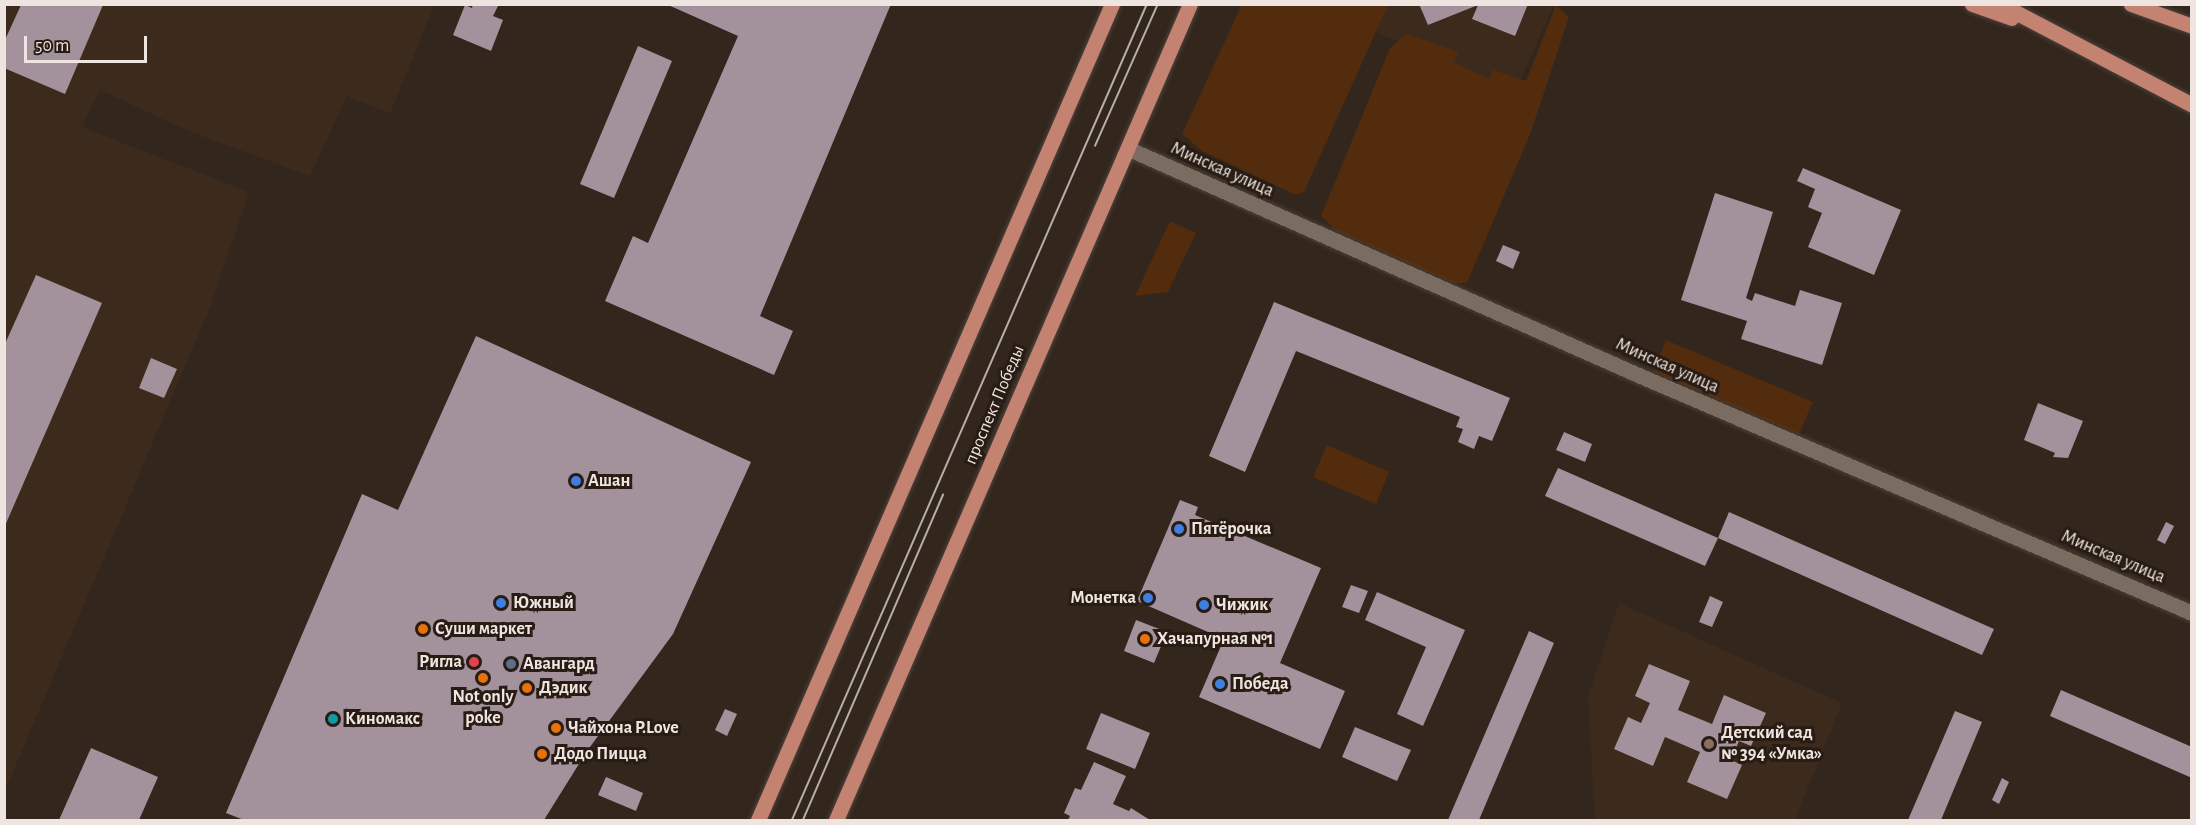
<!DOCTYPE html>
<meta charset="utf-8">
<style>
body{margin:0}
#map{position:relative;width:2196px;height:825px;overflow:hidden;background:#32261d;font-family:"Alegreya Sans",sans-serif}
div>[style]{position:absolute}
.built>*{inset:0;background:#3c2a1d}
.green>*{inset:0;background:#522c0c}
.building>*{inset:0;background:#a3929b}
.roads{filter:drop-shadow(0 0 2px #4d423b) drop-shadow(0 0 2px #4d423b)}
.minor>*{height:15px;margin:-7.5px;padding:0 7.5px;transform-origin:7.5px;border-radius:7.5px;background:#7b6c62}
.primary>*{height:15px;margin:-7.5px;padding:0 7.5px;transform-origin:7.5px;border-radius:7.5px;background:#c38370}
.tram>*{height:1.5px;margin:-0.75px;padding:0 0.75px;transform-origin:0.75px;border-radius:0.75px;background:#b8aea8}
.dots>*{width:16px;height:16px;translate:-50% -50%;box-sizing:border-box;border:3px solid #281c14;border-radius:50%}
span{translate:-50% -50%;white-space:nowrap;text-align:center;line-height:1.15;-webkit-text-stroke:6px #281c14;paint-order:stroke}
.street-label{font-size:18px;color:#eee5e0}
.poi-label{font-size:18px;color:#eee5e0;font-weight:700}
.left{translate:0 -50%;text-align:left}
.right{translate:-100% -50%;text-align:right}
.frame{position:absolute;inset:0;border:6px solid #eee5e0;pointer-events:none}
.scale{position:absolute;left:24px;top:36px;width:123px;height:27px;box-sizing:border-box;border:3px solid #eee5e0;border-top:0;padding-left:8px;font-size:18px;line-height:21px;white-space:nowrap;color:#eee5e0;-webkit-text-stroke:4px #281c14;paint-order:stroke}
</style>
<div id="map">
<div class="built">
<i style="clip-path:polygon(5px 5px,434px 5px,390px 114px,347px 96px,310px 176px,191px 132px,100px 90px,82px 127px,249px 192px,211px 305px,5px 791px)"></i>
<i style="clip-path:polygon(1384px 5px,1554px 5px,1515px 93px,1373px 31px)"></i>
<i style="clip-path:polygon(1619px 603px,1842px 703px,1795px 820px,1595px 820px,1588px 697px)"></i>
</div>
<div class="green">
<i style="clip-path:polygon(1242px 4px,1388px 5px,1304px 192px,1296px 195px,1202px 151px,1182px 134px)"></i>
<i style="clip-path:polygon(1556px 5px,1569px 17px,1531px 132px,1467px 283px,1453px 283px,1336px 231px,1321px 216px,1390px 48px,1406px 34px,1459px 52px,1453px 62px,1489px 79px,1493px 70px,1526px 81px)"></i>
<i style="clip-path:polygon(1170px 221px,1196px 233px,1168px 292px,1135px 296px)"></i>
<i style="clip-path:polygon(1666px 340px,1813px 402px,1799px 434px,1653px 372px)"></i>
<i style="clip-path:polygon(1327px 445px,1389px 472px,1376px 504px,1313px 477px)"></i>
</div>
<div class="building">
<i style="clip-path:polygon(473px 4px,499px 4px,493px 16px,503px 20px,491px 51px,453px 35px,465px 5px,472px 8px)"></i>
<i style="clip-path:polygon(666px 4px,891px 4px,760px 316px,793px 331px,774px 375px,605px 301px,633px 236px,648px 243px,738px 36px)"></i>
<i style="clip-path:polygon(1419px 4px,1528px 4px,1515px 36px,1472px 19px,1478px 5px,1428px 25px)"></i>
<i style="clip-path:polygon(21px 5px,103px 5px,65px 94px,4px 68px,4px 42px)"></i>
<i style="clip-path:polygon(638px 46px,672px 61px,614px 198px,580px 184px)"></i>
<i style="clip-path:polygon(1803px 168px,1901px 210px,1874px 275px,1808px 247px,1822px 213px,1808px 207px,1815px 189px,1797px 181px)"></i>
<i style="clip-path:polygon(1715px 193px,1773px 212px,1746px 298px,1752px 301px,1755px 293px,1795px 306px,1800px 290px,1842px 303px,1822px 365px,1741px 339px,1747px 321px,1681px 300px)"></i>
<i style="clip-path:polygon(1503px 245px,1520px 252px,1513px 269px,1496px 261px)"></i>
<i style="clip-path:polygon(36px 275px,102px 303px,4px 528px,4px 346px)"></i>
<i style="clip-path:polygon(1274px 302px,1510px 398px,1492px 441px,1479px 436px,1474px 449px,1458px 442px,1463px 429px,1456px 427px,1460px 417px,1296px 351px,1245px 472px,1209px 456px)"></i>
<i style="clip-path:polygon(476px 336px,751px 462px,673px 634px,587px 751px,544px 820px,244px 820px,226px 813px,362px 494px,398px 510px)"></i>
<i style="clip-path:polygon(151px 358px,177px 369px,164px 398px,139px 388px)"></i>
<i style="clip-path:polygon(2038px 403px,2083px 421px,2068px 458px,2053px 457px,2055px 453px,2024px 440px)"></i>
<i style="clip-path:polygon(1564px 432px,1592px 444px,1585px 462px,1556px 450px)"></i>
<i style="clip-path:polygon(1558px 468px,1718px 538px,1705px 566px,1545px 496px)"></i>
<i style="clip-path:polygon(1180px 500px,1198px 507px,1195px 515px,1321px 568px,1280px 663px,1345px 691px,1320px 749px,1199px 697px,1224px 639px,1137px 601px)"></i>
<i style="clip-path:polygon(1729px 512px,1994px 629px,1982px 655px,1718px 538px)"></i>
<i style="clip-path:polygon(2166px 522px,2174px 526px,2165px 544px,2157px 540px)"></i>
<i style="clip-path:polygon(1351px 585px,1368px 591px,1359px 613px,1342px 607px)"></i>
<i style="clip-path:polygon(1377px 592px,1465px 630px,1423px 726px,1397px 714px,1426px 647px,1365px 620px)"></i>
<i style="clip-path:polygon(1710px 596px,1723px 602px,1712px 627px,1699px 622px)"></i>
<i style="clip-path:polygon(1136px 620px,1167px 632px,1154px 663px,1124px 651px)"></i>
<i style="clip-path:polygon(1529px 631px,1554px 643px,1479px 820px,1448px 820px)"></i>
<i style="clip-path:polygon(1649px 664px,1690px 681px,1678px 710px,1712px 724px,1724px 695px,1766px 713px,1751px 746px,1739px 741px,1731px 760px,1742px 765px,1727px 799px,1687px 782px,1700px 752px,1665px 737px,1653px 766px,1614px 749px,1628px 717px,1641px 723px,1650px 703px,1635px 696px)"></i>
<i style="clip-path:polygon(2061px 690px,2192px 747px,2192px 778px,2050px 716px)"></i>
<i style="clip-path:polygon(725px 709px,737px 714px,727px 736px,715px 730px)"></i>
<i style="clip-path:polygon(1955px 711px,1982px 722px,1941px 820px,1908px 820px)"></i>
<i style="clip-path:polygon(1101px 713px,1150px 733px,1135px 769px,1086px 749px)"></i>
<i style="clip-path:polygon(1355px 727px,1411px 750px,1397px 781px,1342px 757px)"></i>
<i style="clip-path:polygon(91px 748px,158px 777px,139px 820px,59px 820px)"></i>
<i style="clip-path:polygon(1094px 762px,1126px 776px,1113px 804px,1129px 811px,1131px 808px,1150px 820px,1068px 820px,1070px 816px,1064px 813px,1075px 788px,1081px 790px)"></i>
<i style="clip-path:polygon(606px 777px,643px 793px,636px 811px,598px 795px)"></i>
<i style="clip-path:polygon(2002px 778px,2009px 782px,1999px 804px,1992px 800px)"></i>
</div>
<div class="roads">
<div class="minor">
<i style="left:1129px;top:149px;width:555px;rotate:23.93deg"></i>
<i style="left:1636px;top:374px;width:605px;rotate:23.26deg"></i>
</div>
<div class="primary">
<i style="left:1972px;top:4px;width:42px;rotate:19.3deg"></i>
<i style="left:2000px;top:4px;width:217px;rotate:27.7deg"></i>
<i style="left:2131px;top:4px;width:65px;rotate:19.8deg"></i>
<i style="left:758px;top:820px;width:889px;rotate:-66.55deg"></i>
<i style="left:836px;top:820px;width:889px;rotate:-66.55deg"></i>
</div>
</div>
<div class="tram">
<i style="left:1095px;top:146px;width:155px;rotate:-66.1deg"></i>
<i style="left:792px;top:820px;width:890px;rotate:-66.49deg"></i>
<i style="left:803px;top:820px;width:354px;rotate:-66.7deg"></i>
</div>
<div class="dots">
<i style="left:576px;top:481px;background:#3f7fe0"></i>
<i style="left:1179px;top:529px;background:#3f7fe0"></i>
<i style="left:1148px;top:598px;background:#3f7fe0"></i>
<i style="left:501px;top:603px;background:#3f7fe0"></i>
<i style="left:1204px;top:605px;background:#3f7fe0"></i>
<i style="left:423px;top:629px;background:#e8710a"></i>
<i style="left:1145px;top:639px;background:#e8710a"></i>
<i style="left:474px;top:662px;background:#e0444e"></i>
<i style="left:511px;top:664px;background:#5c6f8a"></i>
<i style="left:483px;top:678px;background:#e8710a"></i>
<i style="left:1220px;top:684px;background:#3f7fe0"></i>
<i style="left:527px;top:688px;background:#e8710a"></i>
<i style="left:333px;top:719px;background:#0f9aa8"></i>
<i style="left:556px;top:728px;background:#e8710a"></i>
<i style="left:1709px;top:744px;background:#8d6e63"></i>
<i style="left:542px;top:754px;background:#e8710a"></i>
</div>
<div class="street-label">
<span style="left:1222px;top:170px;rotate:24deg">Минская улица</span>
<span style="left:1667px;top:366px;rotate:24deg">Минская улица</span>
<span style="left:995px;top:405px;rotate:-67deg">проспект Победы</span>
<span style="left:2113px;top:557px;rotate:23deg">Минская улица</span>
</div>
<div class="poi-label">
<span class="left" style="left:588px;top:481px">Ашан</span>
<span class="left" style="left:1191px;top:529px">Пятёрочка</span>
<span class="right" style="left:1136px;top:598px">Монетка</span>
<span class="left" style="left:513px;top:603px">Южный</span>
<span class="left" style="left:1216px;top:605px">Чижик</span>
<span class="left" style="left:435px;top:629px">Суши маркет</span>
<span class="left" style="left:1157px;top:639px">Хачапурная №1</span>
<span class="right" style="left:462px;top:662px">Ригла</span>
<span class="left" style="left:523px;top:664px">Авангард</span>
<span class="left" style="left:1232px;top:684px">Победа</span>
<span class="left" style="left:539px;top:688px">Дэдик</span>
<span style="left:483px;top:708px">Not only<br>poke</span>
<span class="left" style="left:345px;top:719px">Киномакс</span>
<span class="left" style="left:568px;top:728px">Чайхона P.Love</span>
<span class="left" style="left:1721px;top:744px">Детский сад<br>№ 394 «Умка»</span>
<span class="left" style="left:554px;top:754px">Додо Пицца</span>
</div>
<div class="frame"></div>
<div class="scale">50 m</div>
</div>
